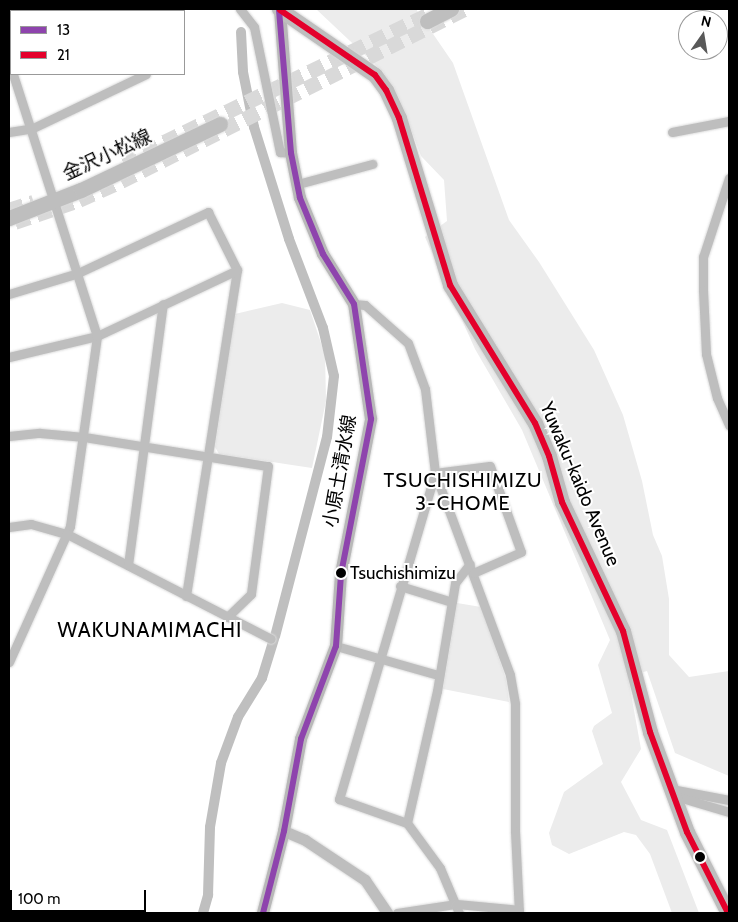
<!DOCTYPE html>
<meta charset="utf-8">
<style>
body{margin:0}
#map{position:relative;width:738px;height:922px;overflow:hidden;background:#fff;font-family:Cabin,"Noto Sans JP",sans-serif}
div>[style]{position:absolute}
.green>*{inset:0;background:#ececec}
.canal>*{height:10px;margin:-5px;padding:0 5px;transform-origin:5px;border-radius:5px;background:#bfbfbf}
.primary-tunnel>*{height:15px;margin-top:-7.5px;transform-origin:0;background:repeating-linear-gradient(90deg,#d9d9d9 0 15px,transparent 0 23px)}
.roads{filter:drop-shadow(0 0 1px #dbdbdb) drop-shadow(0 0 1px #dbdbdb)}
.minor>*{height:9px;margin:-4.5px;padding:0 4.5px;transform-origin:4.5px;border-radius:4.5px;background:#bebebe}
.tertiary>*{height:11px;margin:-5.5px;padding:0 5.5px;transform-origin:5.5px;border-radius:5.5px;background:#bebebe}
.secondary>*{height:12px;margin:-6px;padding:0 6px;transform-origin:6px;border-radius:6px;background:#b8b8b8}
.primary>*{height:15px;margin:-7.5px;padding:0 7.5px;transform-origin:7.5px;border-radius:7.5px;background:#bebebe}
.bus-1>*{height:6px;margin:-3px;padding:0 3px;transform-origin:3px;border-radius:3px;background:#8e44ad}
.bus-2>*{height:6px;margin:-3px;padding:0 3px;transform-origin:3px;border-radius:3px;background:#e4002b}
.dots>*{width:14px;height:14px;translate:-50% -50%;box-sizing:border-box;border:2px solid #fff;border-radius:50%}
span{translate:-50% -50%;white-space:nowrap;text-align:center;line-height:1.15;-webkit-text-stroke:4px #fff;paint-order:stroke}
.bus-label{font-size:18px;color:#000}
.left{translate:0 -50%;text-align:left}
.street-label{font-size:19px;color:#000}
.neighbourhood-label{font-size:20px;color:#000;letter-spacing:1px}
.quarter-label{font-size:21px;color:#000;letter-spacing:1px}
.frame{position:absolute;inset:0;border:10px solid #000;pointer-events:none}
.legend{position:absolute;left:10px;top:10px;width:175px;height:65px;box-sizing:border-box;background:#fff;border:1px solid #999;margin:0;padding:6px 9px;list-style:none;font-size:15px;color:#000}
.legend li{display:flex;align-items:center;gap:10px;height:25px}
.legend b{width:25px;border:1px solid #999}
.north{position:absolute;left:678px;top:10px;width:50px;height:50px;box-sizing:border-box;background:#fff;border:1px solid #999;border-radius:50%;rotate:13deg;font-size:14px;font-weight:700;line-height:20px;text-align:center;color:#000}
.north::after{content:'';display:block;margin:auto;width:18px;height:22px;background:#595959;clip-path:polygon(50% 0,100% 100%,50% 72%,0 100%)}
.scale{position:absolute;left:10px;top:890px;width:136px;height:22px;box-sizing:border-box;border:2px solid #000;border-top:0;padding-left:6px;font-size:15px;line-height:18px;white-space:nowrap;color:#000;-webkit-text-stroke:4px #fff;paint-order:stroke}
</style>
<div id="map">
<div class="green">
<i style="clip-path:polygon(316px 9px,416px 9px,453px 63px,509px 220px,539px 262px,594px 350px,623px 415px,642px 481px,653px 535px,662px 556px,669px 599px,669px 655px,689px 677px,729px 671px,729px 776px,675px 753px,647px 671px,628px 677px,641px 749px,621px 782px,641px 820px,667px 830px,699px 913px,672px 913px,650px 854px,636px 835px,624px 832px,569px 854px,552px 845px,549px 833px,564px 792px,603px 764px,592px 731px,594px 726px,612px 713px,598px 665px,610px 640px,522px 430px,475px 349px,425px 237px,447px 221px,444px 180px,421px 156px,399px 98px,383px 72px)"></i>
<i style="clip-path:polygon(282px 303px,310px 310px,325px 355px,326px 401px,312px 468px,219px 454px,215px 447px,235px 314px)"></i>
<i style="clip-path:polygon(457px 603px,481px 607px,506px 679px,509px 702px,443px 689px)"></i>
</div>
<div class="canal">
<i style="left:241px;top:32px;width:40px;rotate:87.1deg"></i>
<i style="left:243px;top:72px;width:56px;rotate:78.7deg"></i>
<i style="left:254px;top:127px;width:117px;rotate:72.6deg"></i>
<i style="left:289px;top:239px;width:95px;rotate:69.1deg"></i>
<i style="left:323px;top:328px;width:49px;rotate:77.1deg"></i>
<i style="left:334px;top:376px;width:61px;rotate:96.5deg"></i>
<i style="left:327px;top:437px;width:206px;rotate:104.6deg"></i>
<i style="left:203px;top:913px;width:19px;rotate:-74deg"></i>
<i style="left:208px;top:895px;width:68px;rotate:-88.3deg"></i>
<i style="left:210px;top:827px;width:65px;rotate:-80.2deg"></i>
<i style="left:221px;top:763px;width:49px;rotate:-69.7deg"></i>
<i style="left:238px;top:717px;width:46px;rotate:-58.4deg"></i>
<i style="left:262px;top:678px;width:41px;rotate:-72.9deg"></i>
</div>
<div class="primary-tunnel">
<i style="left:123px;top:162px;width:350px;rotate:-25.8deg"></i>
<i style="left:9px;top:210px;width:26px;rotate:-18deg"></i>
<i style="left:15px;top:222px;width:68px;rotate:-19deg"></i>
<i style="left:79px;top:200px;width:46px;rotate:-24.3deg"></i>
<i style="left:121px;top:181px;width:385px;rotate:-26.6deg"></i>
</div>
<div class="roads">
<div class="minor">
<i style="left:131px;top:9px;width:2px;rotate:63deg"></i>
<i style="left:240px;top:9px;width:23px;rotate:52deg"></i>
<i style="left:254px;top:27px;width:128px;rotate:78.3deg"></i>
<i style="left:280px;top:152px;width:11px;rotate:5deg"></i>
<i style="left:116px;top:11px;width:7px;rotate:-16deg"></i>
<i style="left:9px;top:61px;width:7px;rotate:74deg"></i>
<i style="left:9px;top:132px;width:24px;rotate:-9deg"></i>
<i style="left:33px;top:128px;width:125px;rotate:-25.5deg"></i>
<i style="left:672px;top:132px;width:58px;rotate:-10.9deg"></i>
<i style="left:729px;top:178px;width:83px;rotate:108.2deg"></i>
<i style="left:703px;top:257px;width:33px;rotate:90deg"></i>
<i style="left:703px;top:290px;width:64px;rotate:87.3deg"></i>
<i style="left:706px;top:354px;width:45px;rotate:76deg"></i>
<i style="left:717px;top:398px;width:30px;rotate:66deg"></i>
<i style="left:298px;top:184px;width:77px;rotate:-15.1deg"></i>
<i style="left:9px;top:294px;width:72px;rotate:-16.9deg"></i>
<i style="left:78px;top:273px;width:144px;rotate:-25.1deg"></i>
<i style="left:208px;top:212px;width:65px;rotate:63.4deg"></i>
<i style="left:237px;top:270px;width:330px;rotate:98.9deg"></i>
<i style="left:354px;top:304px;width:11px;rotate:5deg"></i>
<i style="left:365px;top:305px;width:57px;rotate:41.5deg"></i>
<i style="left:408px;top:343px;width:49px;rotate:69.7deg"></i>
<i style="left:425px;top:389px;width:85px;rotate:83.2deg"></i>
<i style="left:435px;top:473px;width:215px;rotate:69.6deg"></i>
<i style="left:510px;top:675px;width:29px;rotate:80deg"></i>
<i style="left:515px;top:704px;width:127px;rotate:90deg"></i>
<i style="left:515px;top:831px;width:82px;rotate:87.2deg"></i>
<i style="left:9px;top:357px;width:90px;rotate:-13.4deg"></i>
<i style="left:97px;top:336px;width:155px;rotate:-25.2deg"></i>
<i style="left:9px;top:436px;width:31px;rotate:-6deg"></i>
<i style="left:40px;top:433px;width:44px;rotate:5.2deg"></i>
<i style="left:84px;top:437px;width:186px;rotate:9deg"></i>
<i style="left:268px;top:466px;width:129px;rotate:97.6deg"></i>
<i style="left:251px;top:594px;width:33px;rotate:136deg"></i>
<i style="left:435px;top:473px;width:340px;rotate:106.4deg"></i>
<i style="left:339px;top:799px;width:72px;rotate:19.4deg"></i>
<i style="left:407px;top:823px;width:56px;rotate:53.7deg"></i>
<i style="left:440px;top:868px;width:49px;rotate:67.1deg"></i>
<i style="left:435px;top:473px;width:55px;rotate:-7.3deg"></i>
<i style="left:490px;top:466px;width:91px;rotate:70.2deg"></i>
<i style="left:521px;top:552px;width:52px;rotate:156.4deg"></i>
<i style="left:9px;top:527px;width:22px;rotate:-8deg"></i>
<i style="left:31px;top:524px;width:37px;rotate:16deg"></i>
<i style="left:67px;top:534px;width:229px;rotate:27.2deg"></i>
<i style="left:128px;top:565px;width:263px;rotate:-82.4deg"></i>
<i style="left:400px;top:586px;width:54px;rotate:17.1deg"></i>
<i style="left:336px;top:646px;width:106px;rotate:15.9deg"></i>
<i style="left:9px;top:662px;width:149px;rotate:-65.8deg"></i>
<i style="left:70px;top:526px;width:192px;rotate:-81.9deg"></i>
<i style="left:97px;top:336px;width:275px;rotate:-107.8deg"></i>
<i style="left:671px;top:789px;width:59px;rotate:10.7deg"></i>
<i style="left:675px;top:796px;width:56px;rotate:16.5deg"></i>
<i style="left:407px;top:823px;width:135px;rotate:-77.2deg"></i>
<i style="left:437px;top:691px;width:109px;rotate:-80.5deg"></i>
<i style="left:455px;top:583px;width:24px;rotate:-52deg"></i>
<i style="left:397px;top:913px;width:60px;rotate:-8.7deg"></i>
<i style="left:456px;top:904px;width:63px;rotate:5.4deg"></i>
</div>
<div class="tertiary">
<i style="left:284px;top:831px;width:23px;rotate:23deg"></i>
<i style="left:305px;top:840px;width:72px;rotate:33.7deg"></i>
<i style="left:365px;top:880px;width:40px;rotate:56deg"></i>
</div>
<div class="secondary">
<i style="left:263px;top:913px;width:85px;rotate:-75.6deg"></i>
<i style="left:284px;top:831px;width:94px;rotate:-79.5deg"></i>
<i style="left:301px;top:739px;width:99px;rotate:-69.4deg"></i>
<i style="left:336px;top:646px;width:72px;rotate:-86deg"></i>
<i style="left:341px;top:574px;width:158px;rotate:-79deg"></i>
<i style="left:371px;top:419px;width:116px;rotate:-98.4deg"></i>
<i style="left:354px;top:304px;width:59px;rotate:-121.8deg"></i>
<i style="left:323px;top:254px;width:61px;rotate:-112.3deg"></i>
<i style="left:300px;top:198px;width:46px;rotate:-101.3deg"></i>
<i style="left:291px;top:153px;width:143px;rotate:-94.4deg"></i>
</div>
<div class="primary">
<i style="left:279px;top:9px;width:116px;rotate:34.5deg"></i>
<i style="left:375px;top:75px;width:19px;rotate:54deg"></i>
<i style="left:386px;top:90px;width:31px;rotate:65deg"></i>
<i style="left:399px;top:118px;width:175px;rotate:73deg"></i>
<i style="left:450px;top:285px;width:162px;rotate:58.4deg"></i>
<i style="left:535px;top:423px;width:36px;rotate:67deg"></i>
<i style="left:549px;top:456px;width:48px;rotate:74.2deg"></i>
<i style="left:562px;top:502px;width:143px;rotate:64.7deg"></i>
<i style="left:623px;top:631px;width:105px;rotate:75deg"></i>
<i style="left:650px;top:732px;width:107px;rotate:69.7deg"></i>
<i style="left:687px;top:832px;width:91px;rotate:63.2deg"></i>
<i style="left:427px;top:21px;width:27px;rotate:-27deg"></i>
<i style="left:9px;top:218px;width:77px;rotate:-21.3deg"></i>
<i style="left:81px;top:190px;width:154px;rotate:-25.4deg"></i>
</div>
</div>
<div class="bus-1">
<i style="left:263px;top:913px;width:85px;rotate:-75.6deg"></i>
<i style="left:284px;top:831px;width:94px;rotate:-79.5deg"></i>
<i style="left:301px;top:739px;width:99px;rotate:-69.4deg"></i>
<i style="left:336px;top:646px;width:72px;rotate:-86deg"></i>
<i style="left:341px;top:574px;width:158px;rotate:-79deg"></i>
<i style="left:371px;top:419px;width:116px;rotate:-98.4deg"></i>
<i style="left:354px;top:304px;width:59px;rotate:-121.8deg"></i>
<i style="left:323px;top:254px;width:61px;rotate:-112.3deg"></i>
<i style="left:300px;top:198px;width:46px;rotate:-101.3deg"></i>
<i style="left:291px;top:153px;width:144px;rotate:-94.8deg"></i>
</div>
<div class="bus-2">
<i style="left:280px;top:10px;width:115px;rotate:34.4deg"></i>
<i style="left:375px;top:75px;width:19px;rotate:54deg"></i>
<i style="left:386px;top:90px;width:31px;rotate:65deg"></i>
<i style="left:399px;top:118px;width:175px;rotate:73deg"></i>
<i style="left:450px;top:285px;width:162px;rotate:58.4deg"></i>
<i style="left:535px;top:423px;width:36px;rotate:67deg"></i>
<i style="left:549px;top:456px;width:48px;rotate:74.2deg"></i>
<i style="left:562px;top:502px;width:143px;rotate:64.7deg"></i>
<i style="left:623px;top:631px;width:105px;rotate:75deg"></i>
<i style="left:650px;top:732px;width:107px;rotate:69.7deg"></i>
<i style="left:687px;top:832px;width:91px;rotate:63.2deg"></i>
</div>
<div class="dots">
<i style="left:341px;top:573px;background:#000"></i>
<i style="left:700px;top:857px;background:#000"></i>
</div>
<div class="bus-label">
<span class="left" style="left:350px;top:573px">Tsuchishimizu</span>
</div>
<div class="street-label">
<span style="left:107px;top:155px;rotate:-25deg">金沢小松線</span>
<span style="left:340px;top:471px;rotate:-80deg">小原土清水線</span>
<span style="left:580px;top:484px;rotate:67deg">Yuwaku-kaido Avenue</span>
</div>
<div class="neighbourhood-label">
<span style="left:463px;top:492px">TSUCHISHIMIZU<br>3-CHOME</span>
</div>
<div class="quarter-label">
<span style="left:150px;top:630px">WAKUNAMIMACHI</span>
</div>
<div class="frame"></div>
<ul class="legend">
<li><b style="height:6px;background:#8e44ad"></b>13</li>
<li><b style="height:6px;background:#e4002b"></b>21</li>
</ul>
<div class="north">N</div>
<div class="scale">100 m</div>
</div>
